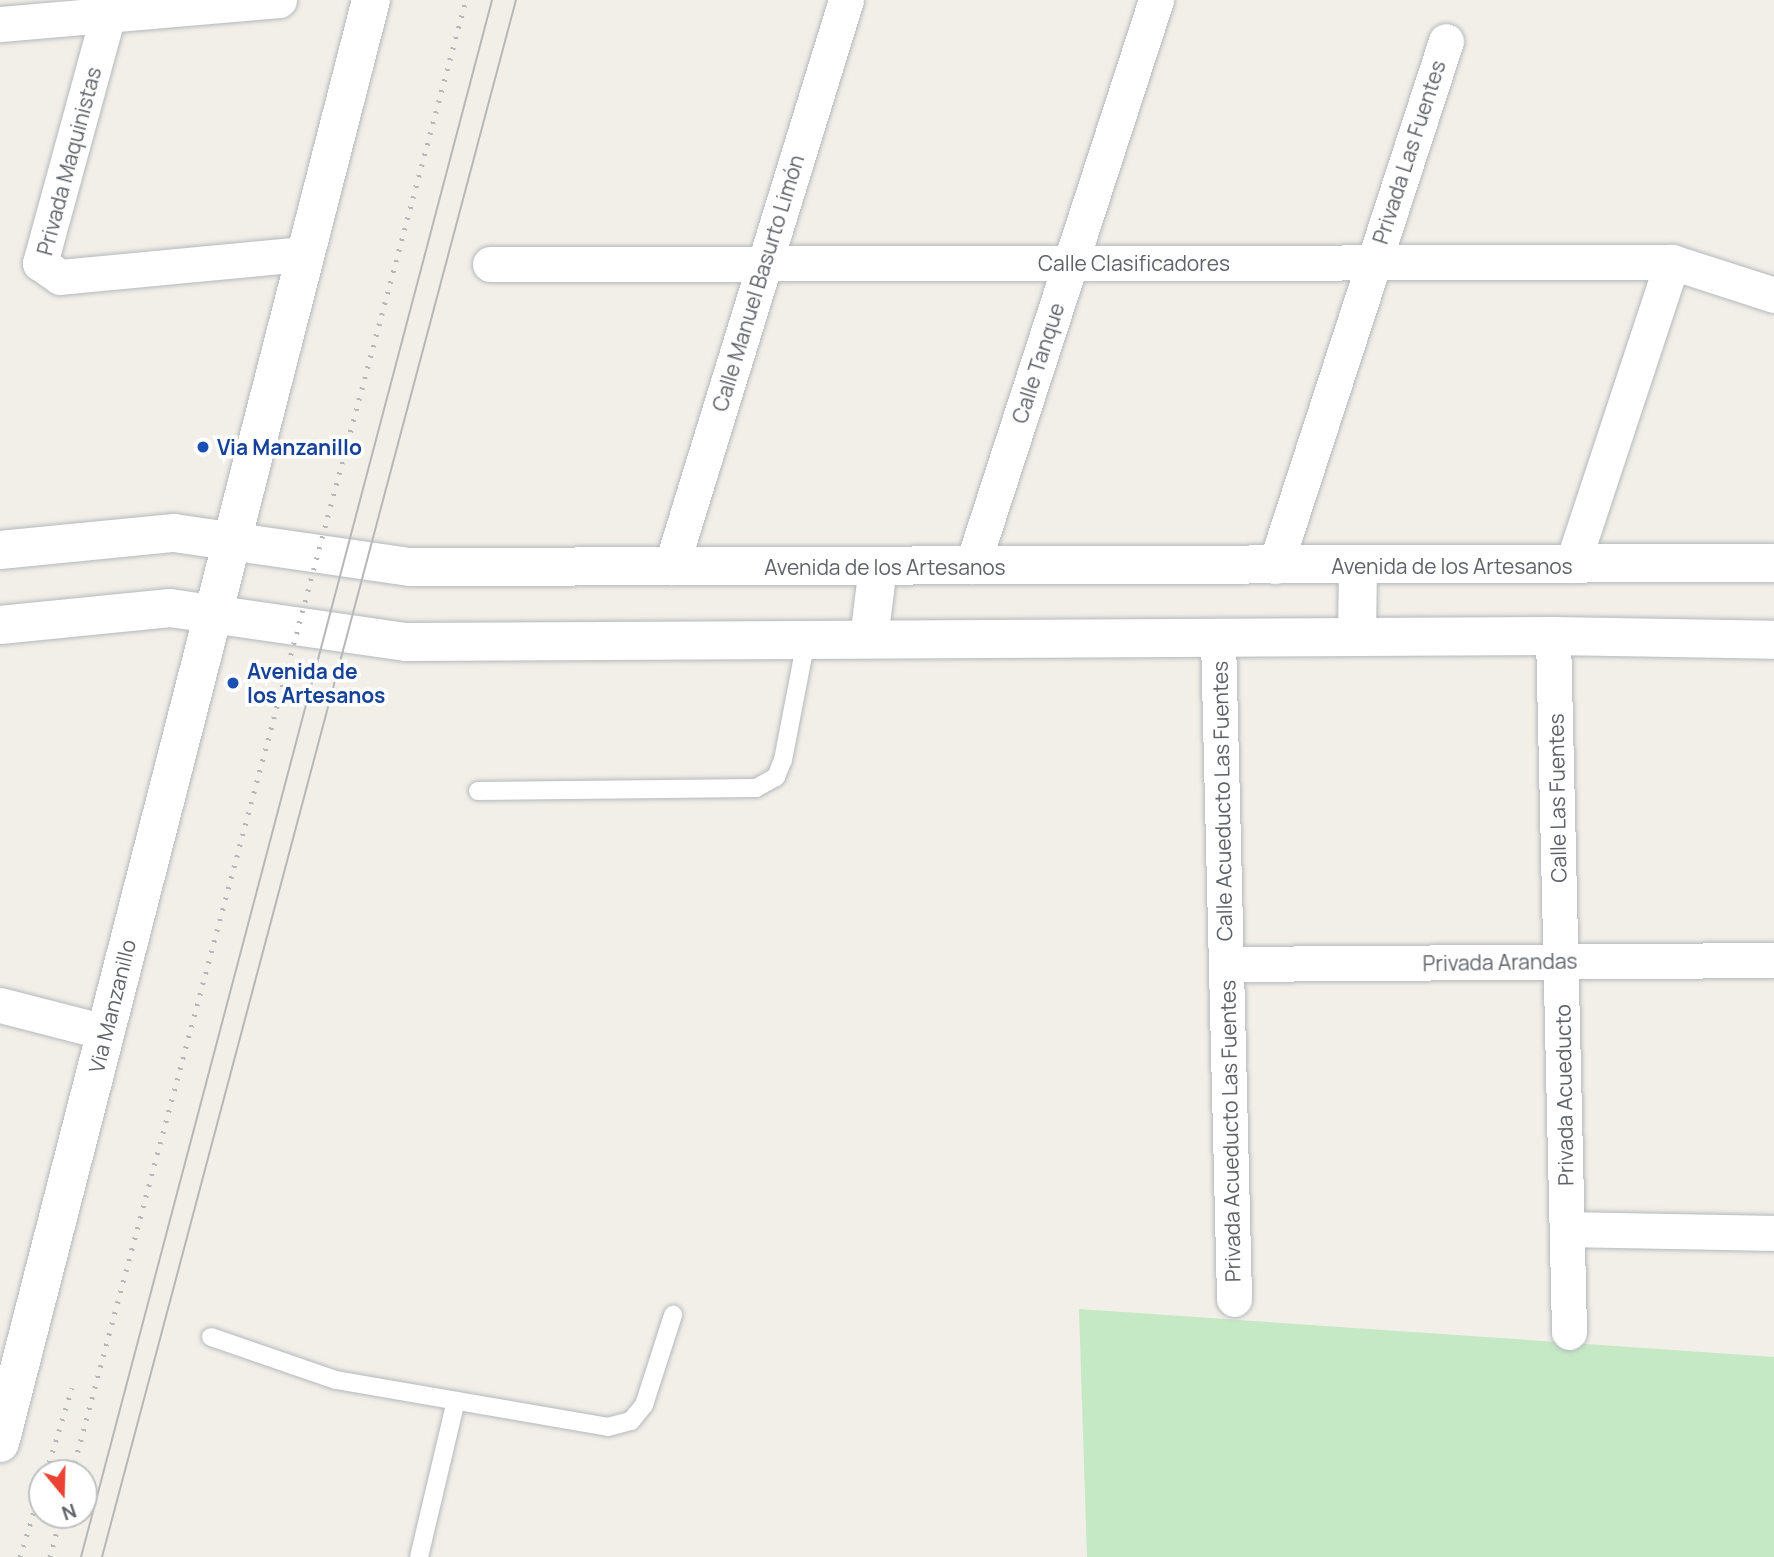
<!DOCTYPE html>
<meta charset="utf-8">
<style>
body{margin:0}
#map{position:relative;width:1774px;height:1557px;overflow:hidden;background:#f1efe8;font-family:Manrope,sans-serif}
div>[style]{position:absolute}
.green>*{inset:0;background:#c5e8c5}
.roads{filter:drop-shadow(0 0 2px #b5b8bc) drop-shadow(0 0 2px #b5b8bc)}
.service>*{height:18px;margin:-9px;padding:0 9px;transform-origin:9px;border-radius:9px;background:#fff}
.minor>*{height:35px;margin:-17.5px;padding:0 17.5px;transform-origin:17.5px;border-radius:17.5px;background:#fff}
.tertiary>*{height:38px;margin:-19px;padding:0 19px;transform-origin:19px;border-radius:19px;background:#fff}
.tram>*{height:2px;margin:-1px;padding:0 1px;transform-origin:1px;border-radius:1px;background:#b6b7b8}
.rail>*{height:5px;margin-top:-2.5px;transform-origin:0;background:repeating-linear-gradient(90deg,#b6b7b8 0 2px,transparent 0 11px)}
.dots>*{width:19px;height:19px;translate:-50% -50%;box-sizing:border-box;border:4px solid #fff;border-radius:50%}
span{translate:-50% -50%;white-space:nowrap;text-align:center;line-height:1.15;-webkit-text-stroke:7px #fff;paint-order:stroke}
.street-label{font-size:21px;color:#5f6368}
.transit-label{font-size:21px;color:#164399;font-weight:700}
.left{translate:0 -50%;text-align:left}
.north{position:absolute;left:28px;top:1459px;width:70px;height:70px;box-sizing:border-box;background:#fff;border:2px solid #bfc1c3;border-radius:50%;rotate:161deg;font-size:19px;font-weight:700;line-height:28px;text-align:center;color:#5f6368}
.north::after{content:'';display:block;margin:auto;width:24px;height:32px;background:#ea4335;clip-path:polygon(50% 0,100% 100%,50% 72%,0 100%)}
</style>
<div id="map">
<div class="green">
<i style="clip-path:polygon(1079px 1309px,1774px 1357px,1774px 1557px,1087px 1557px)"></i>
</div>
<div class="roads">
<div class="service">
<i style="left:478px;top:791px;width:278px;rotate:-0.6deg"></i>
<i style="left:756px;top:788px;width:23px;rotate:-29deg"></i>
<i style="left:776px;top:777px;width:18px;rotate:-68deg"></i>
<i style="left:783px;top:760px;width:122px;rotate:-79.1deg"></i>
<i style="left:211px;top:1337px;width:132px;rotate:19deg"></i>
<i style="left:336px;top:1380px;width:276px;rotate:9.8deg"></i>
<i style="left:608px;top:1427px;width:24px;rotate:-15deg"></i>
<i style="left:631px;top:1421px;width:21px;rotate:-51deg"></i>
<i style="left:644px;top:1405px;width:95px;rotate:-72.1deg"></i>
<i style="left:419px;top:1557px;width:160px;rotate:-76.7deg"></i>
</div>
<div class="minor">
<i style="left:112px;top:0;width:273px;rotate:105.3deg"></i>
<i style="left:40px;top:263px;width:24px;rotate:35deg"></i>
<i style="left:60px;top:277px;width:246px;rotate:-5.4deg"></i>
<i style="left:0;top:24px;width:280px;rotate:-4.9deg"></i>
<i style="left:490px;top:264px;width:1182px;rotate:-0.1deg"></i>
<i style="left:1672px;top:262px;width:107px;rotate:17.9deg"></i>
<i style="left:1572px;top:565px;width:319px;rotate:-71.7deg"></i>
<i style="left:972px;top:566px;width:595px;rotate:-71.99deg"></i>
<i style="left:1275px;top:566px;width:552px;rotate:-71.96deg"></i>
<i style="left:671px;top:567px;width:593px;rotate:-72.85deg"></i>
<i style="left:1553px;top:636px;width:696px;rotate:88.68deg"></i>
<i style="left:1218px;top:638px;width:661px;rotate:88.61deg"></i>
<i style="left:1226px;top:964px;width:548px;rotate:-0.42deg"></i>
<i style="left:0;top:1005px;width:108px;rotate:14.4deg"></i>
<i style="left:1567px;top:1229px;width:207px;rotate:1.1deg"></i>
</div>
<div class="tertiary">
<i style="left:0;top:550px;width:175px;rotate:-5.6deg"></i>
<i style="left:174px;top:533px;width:238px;rotate:8.2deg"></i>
<i style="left:410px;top:567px;width:1364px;rotate:-0.17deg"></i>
<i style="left:0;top:625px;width:171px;rotate:-5.7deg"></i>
<i style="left:170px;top:608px;width:238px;rotate:8.2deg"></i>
<i style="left:406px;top:642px;width:1147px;rotate:-0.3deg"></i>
<i style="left:1553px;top:636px;width:221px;rotate:1deg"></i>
<i style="left:1357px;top:637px;width:71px;rotate:-89.2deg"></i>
<i style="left:869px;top:639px;width:73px;rotate:-82.9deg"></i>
<i style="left:0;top:1443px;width:1490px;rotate:-75.58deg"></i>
</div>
</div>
<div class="tram">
<i style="left:81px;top:1557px;width:1610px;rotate:-75.21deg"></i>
<i style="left:102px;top:1557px;width:1611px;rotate:-75.11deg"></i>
</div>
<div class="rail">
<i style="left:46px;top:1473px;width:89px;rotate:-73deg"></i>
<i style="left:72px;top:1473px;width:1525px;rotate:-75.03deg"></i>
<i style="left:20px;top:1557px;width:74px;rotate:-72.8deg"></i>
<i style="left:50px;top:1557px;width:43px;rotate:-75.3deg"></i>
</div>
<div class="dots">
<i style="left:203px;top:447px;background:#1a4fb4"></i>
<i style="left:233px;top:683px;background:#1a4fb4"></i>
</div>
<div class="street-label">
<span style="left:1409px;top:152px;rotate:-72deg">Privada Las Fuentes</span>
<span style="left:69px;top:161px;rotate:-75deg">Privada Maquinistas</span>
<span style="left:1134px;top:263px">Calle Clasificadores</span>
<span style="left:758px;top:283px;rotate:-73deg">Calle Manuel Basurto Limón</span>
<span style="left:1038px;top:363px;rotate:-72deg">Calle Tanque</span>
<span style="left:1452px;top:566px">Avenida de los Artesanos</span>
<span style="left:885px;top:567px">Avenida de los Artesanos</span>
<span style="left:1557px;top:798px;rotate:-91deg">Calle Las Fuentes</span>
<span style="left:1222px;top:801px;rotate:-91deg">Calle Acueducto Las Fuentes</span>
<span style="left:1500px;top:962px;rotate:-1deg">Privada Arandas</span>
<span style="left:112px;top:1006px;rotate:-76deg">Via Manzanillo</span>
<span style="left:1564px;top:1095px;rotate:-91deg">Privada Acueducto</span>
<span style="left:1230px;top:1131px;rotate:-91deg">Privada Acueducto Las Fuentes</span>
</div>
<div class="transit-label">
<span class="left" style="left:217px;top:447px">Via Manzanillo</span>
<span class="left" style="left:247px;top:683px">Avenida de<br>los Artesanos</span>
</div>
<div class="north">N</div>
</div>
